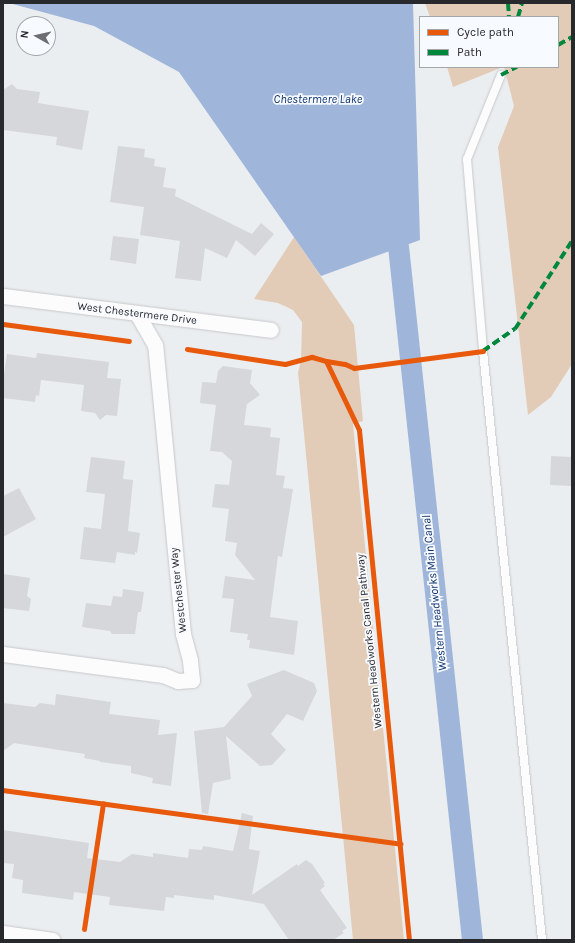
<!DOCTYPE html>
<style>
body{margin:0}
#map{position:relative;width:575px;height:943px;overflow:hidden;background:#ebeef1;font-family:Karla,sans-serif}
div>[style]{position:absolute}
.green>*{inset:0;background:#e3ccb7}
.water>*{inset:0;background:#9fb6da}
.canal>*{height:21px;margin:-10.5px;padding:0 10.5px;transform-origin:10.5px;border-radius:10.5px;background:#9fb6da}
.building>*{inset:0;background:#d5d7da}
.roads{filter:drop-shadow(0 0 1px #c6c8ca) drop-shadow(0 0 1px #c6c8ca)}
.service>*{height:8px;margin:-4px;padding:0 4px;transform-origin:4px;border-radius:4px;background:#fcfcfd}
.minor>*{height:15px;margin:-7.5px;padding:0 7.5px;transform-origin:7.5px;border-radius:7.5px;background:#fcfcfd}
.quiet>*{height:4px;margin-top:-2px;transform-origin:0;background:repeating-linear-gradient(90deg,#00873e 0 8px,transparent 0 12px)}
.cycleway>*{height:5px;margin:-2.5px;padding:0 2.5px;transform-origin:2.5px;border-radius:2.5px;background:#e8590c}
span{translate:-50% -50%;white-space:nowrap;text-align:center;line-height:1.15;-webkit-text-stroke:3.5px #f7fafe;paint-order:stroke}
.street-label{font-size:11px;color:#28292c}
.water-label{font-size:12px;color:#0d316e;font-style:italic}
.frame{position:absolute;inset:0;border:4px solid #28292c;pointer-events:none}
.legend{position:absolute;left:419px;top:16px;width:140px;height:52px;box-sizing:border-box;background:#f7fafe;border:1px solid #a4a6aa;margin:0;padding:5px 7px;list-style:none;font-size:12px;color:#28292c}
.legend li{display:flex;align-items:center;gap:8px;height:20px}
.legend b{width:20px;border:1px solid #a4a6aa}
.north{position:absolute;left:16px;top:16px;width:40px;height:40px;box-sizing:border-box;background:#f7fafe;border:1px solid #a4a6aa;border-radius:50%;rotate:278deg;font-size:11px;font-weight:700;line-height:16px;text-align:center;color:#28292c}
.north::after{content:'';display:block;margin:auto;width:14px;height:18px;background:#6c6e71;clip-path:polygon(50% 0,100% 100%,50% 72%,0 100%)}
</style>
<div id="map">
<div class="green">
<i style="clip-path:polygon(425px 3px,572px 3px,572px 364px,551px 397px,528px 415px,498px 147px,514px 106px,504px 67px,558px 67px,558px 17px,430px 17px)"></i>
<i style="clip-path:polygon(447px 67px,503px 67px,453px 87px)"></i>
<i style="clip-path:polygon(294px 237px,354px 325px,363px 421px,353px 424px,404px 940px,353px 940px,298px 372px,301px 361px,302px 322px,293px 310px,278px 303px,254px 299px)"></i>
</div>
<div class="water">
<i style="clip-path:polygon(9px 3px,413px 3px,420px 240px,321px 276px,179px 72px,94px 26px)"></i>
</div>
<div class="canal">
<i style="left:398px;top:246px;width:698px;rotate:83.91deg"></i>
</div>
<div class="building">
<i style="clip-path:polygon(12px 84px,17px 89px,40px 92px,38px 103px,89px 111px,82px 150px,56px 145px,57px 137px,3px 130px,3px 90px)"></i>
<i style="clip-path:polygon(118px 146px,145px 149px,144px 157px,155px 159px,154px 166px,166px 168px,163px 187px,176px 189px,175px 196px,252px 234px,261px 223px,274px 234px,255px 256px,236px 240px,227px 258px,205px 248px,201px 281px,175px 278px,180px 241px,140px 235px,144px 207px,110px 202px)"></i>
<i style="clip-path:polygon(113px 236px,139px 239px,136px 264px,110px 260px)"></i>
<i style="clip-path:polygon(37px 353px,109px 362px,107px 378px,121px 379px,117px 416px,106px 415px,100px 420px,95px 413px,81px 411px,84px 385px,41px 380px,39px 396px,36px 395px,35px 402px,3px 398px,3px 381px,7px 354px,36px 358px)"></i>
<i style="clip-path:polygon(223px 366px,252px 370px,250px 383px,260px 395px,247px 404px,244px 425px,271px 428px,270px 437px,280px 438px,276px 475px,285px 476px,283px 488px,293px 489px,282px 557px,278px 556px,270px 617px,298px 621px,294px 655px,249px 648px,250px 640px,247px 640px,248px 634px,230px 632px,234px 599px,222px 598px,225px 576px,255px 580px,235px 555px,237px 543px,225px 541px,229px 509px,212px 507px,215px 484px,229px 485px,232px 461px,222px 452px,210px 451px,216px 405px,200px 403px,202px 382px,216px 383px,218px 371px)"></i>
<i style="clip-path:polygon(551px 456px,572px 457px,572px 486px,550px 485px)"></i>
<i style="clip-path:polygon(91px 457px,125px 461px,123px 479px,133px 480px,128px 531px,140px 533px,137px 553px,135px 552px,135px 555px,117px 552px,115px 563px,80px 559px,84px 527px,101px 529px,105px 494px,86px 492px)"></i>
<i style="clip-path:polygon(19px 488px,36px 519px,3px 537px,3px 496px)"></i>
<i style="clip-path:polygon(3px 574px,30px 578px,27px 596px,31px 599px,29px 611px,3px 608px)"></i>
<i style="clip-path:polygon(123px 589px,144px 592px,141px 612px,138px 612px,135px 634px,112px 634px,110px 631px,82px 627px,86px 603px,111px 606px,113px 596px,122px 597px)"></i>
<i style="clip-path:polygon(284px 670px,314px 683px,317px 691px,303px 721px,287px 714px,271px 734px,286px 750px,272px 765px,260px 766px,226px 736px,231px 779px,213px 783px,208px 814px,202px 813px,194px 731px,224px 727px,252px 696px,247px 684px)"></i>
<i style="clip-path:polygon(56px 694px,111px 702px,109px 714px,160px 720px,158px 735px,177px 733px,171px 786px,152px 783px,153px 778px,131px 773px,131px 766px,100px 762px,100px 761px,84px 758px,85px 754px,14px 743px,3px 751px,3px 703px,35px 707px,40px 703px,55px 705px)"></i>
<i style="clip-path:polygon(242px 813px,253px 816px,249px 849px,260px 851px,252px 895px,297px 864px,298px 866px,306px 860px,312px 864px,325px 883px,323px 884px,325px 886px,320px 890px,347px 928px,342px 931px,344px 933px,333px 940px,289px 940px,264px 904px,214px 895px,214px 900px,174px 895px,174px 898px,166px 897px,164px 911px,109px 905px,110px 897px,74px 892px,73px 900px,22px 893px,23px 880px,12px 878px,14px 864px,3px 863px,3px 830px,89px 843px,87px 858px,120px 862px,132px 854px,153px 857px,153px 853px,188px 858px,189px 849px,202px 850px,203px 846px,233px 851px)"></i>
</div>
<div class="roads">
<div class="service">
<i style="left:501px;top:75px;width:91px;rotate:112deg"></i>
<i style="left:467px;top:159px;width:193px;rotate:85.2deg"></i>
<i style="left:483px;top:351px;width:592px;rotate:84.28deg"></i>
</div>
<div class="minor">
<i style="left:3px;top:296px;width:270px;rotate:7.2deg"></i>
<i style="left:3px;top:654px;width:161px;rotate:7.5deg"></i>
<i style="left:163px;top:675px;width:16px;rotate:22deg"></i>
<i style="left:178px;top:681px;width:14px;rotate:-4deg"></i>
<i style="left:192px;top:680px;width:20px;rotate:-96deg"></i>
<i style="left:190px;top:660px;width:27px;rotate:-105deg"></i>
<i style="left:183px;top:634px;width:290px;rotate:-95.5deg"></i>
<i style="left:155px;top:345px;width:36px;rotate:-120deg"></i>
<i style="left:3px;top:933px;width:50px;rotate:8deg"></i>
</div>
</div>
<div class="quiet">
<i style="left:508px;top:3px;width:14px;rotate:86deg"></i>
<i style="left:518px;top:17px;width:15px;rotate:-74deg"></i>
<i style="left:558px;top:45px;width:16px;rotate:-30deg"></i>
<i style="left:501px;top:75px;width:18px;rotate:-27deg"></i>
<i style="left:483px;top:351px;width:39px;rotate:-35deg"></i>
<i style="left:515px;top:329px;width:105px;rotate:-57.1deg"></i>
</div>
<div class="cycleway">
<i style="left:3px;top:324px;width:127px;rotate:7.7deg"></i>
<i style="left:187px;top:349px;width:99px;rotate:8.7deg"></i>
<i style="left:285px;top:364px;width:28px;rotate:-15deg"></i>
<i style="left:312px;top:357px;width:15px;rotate:16deg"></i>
<i style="left:326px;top:361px;width:76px;rotate:64.4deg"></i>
<i style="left:359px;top:430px;width:512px;rotate:84.4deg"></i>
<i style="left:326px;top:361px;width:19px;rotate:9deg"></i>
<i style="left:345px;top:364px;width:10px;rotate:24deg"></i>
<i style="left:354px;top:368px;width:130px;rotate:-7.5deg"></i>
<i style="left:3px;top:790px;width:401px;rotate:7.7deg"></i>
<i style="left:84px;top:929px;width:127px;rotate:-81.4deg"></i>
</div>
<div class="street-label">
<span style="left:137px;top:314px;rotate:7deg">West Chestermere Drive</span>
<span style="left:179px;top:590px;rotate:-96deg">Westchester Way</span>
<span style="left:370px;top:641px;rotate:-96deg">Western Headworks Canal Pathway</span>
</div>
<div class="water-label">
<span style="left:318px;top:100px">Chestermere Lake</span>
<span style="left:435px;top:593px;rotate:-96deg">Western Headworks Main Canal</span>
</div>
<div class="frame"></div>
<ul class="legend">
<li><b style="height:5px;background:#e8590c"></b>Cycle path</li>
<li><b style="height:5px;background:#00873e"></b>Path</li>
</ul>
<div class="north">N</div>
</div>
